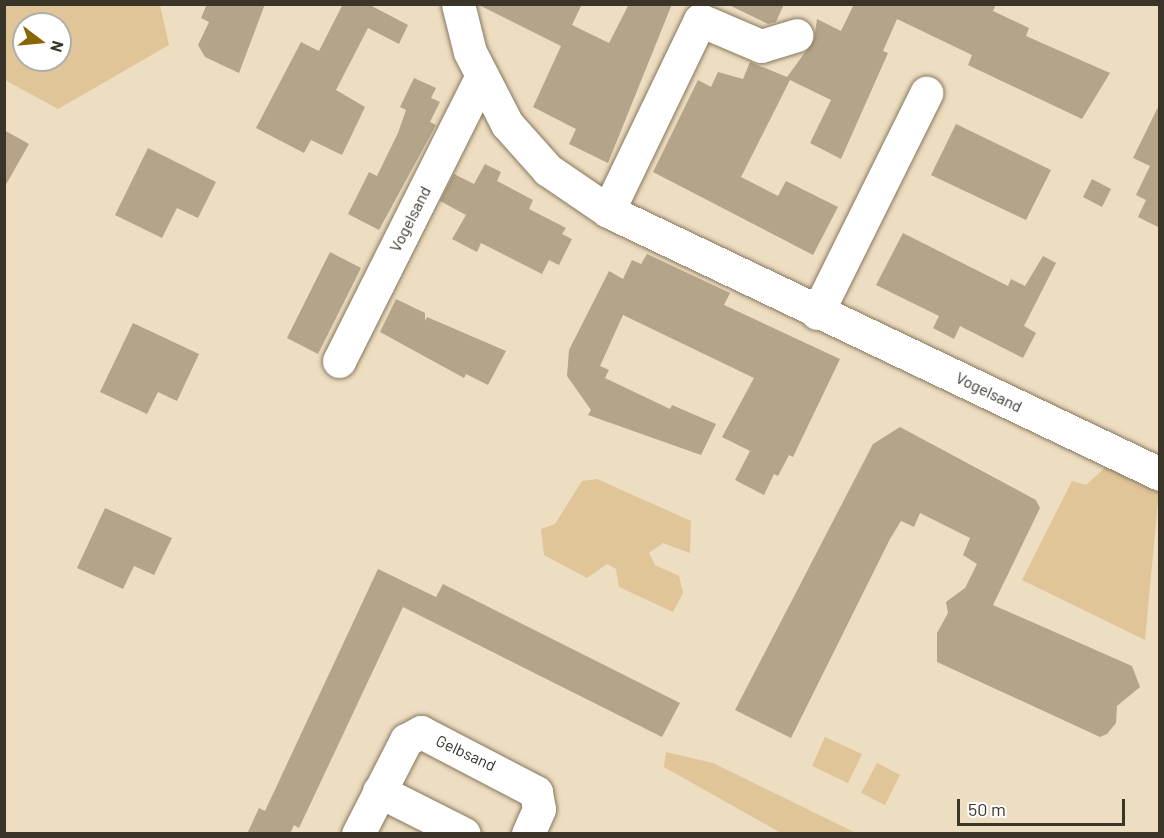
<!DOCTYPE html>
<style>
body{margin:0}
#map{position:relative;width:1164px;height:838px;overflow:hidden;background:#edddc1;font-family:Barlow,sans-serif}
div>[style]{position:absolute}
.green>*{inset:0;background:#dfc598}
.building>*{inset:0;background:#b4a58a}
.roads{filter:drop-shadow(0 0 2px #86775d) drop-shadow(0 0 2px #86775d)}
.minor>*{height:33px;margin:-16.5px;padding:0 16.5px;transform-origin:16.5px;border-radius:16.5px;background:#fff}
span{translate:-50% -50%;white-space:nowrap;text-align:center;line-height:1.15;-webkit-text-stroke:4.5px #fff;paint-order:stroke}
.street-label{font-size:16px;color:#3a3429}
.frame{position:absolute;inset:0;border:6px solid #3a3429;pointer-events:none}
.north{position:absolute;left:12px;top:12px;width:60px;height:60px;box-sizing:border-box;background:#fff;border:2px solid #b0aea9;border-radius:50%;rotate:106deg;font-size:16px;font-weight:700;line-height:24px;text-align:center;color:#3a3429}
.north::after{content:'';display:block;margin:auto;width:21px;height:27px;background:#8b6403;clip-path:polygon(50% 0,100% 100%,50% 72%,0 100%)}
.scale{position:absolute;left:957px;top:799px;width:168px;height:27px;box-sizing:border-box;border:3px solid #3a3429;border-top:0;padding-left:8px;font-size:18px;line-height:21px;white-space:nowrap;color:#3a3429;-webkit-text-stroke:4px #fff;paint-order:stroke}
</style>
<div id="map">
<div class="green">
<i style="clip-path:polygon(evenodd,4px 5px,160px 5px,169px 45px,58px 109px,5px 80px,4px 5px,24px 24px,60px 24px,60px 60px,24px 60px,24px 24px)"></i>
<i style="clip-path:polygon(1108px 465px,1159px 490px,1145px 640px,1022px 580px,1072px 481px,1086px 485px)"></i>
<i style="clip-path:polygon(597px 479px,691px 521px,690px 553px,663px 543px,649px 553px,655px 565px,679px 576px,683px 593px,673px 612px,619px 587px,616px 569px,607px 564px,587px 578px,544px 555px,541px 529px,555px 524px,582px 481px)"></i>
<i style="clip-path:polygon(825px 737px,862px 754px,848px 783px,812px 766px)"></i>
<i style="clip-path:polygon(666px 752px,713px 763px,856px 833px,781px 833px,664px 767px)"></i>
<i style="clip-path:polygon(877px 763px,900px 775px,885px 805px,861px 793px)"></i>
</div>
<div class="building">
<i style="clip-path:polygon(207px 4px,265px 4px,239px 73px,205px 57px,198px 45px,209px 22px,201px 18px)"></i>
<i style="clip-path:polygon(343px 4px,368px 4px,408px 25px,399px 44px,368px 28px,336px 90px,365px 107px,342px 155px,311px 140px,304px 153px,256px 128px,301px 42px,319px 51px)"></i>
<i style="clip-path:polygon(477px 4px,582px 4px,572px 25px,609px 43px,629px 4px,672px 4px,608px 163px,569px 144px,576px 129px,533px 107px,561px 46px)"></i>
<i style="clip-path:polygon(727px 4px,784px 4px,776px 22px,768px 24px)"></i>
<i style="clip-path:polygon(854px 4px,996px 4px,993px 11px,1029px 28px,1026px 36px,1110px 73px,1082px 119px,968px 65px,972px 55px,897px 19px,883px 51px,888px 53px,841px 159px,810px 143px,831px 100px,790px 80px,741px 177px,778px 196px,786px 181px,838px 207px,813px 255px,653px 172px,698px 80px,711px 87px,718px 72px,743px 79px,750px 62px,787px 77px,814px 40px,817px 19px,841px 31px)"></i>
<i style="clip-path:polygon(414px 78px,436px 88px,431px 98px,440px 102px,430px 122px,436px 125px,379px 230px,348px 214px,369px 172px,377px 176px,398px 133px,406px 110px,400px 107px)"></i>
<i style="clip-path:polygon(1160px 103px,1160px 228px,1138px 217px,1146px 200px,1136px 195px,1150px 166px,1133px 158px)"></i>
<i style="clip-path:polygon(956px 124px,1051px 170px,1026px 220px,931px 175px)"></i>
<i style="clip-path:polygon(4px 130px,29px 144px,4px 188px)"></i>
<i style="clip-path:polygon(148px 148px,216px 182px,198px 218px,177px 208px,162px 238px,115px 215px)"></i>
<i style="clip-path:polygon(485px 164px,501px 172px,497px 181px,533px 200px,529px 209px,566px 228px,562px 234px,572px 239px,559px 265px,549px 260px,542px 274px,481px 243px,477px 252px,452px 239px,466px 215px,440px 201px,454px 174px,474px 184px)"></i>
<i style="clip-path:polygon(1092px 179px,1111px 189px,1102px 207px,1083px 197px)"></i>
<i style="clip-path:polygon(903px 233px,1008px 286px,1011px 279px,1025px 286px,1043px 256px,1056px 263px,1024px 326px,1036px 333px,1023px 358px,960px 326px,954px 339px,933px 328px,939px 316px,876px 285px)"></i>
<i style="clip-path:polygon(330px 252px,361px 268px,318px 354px,287px 338px)"></i>
<i style="clip-path:polygon(647px 254px,730px 293px,724px 305px,840px 359px,793px 457px,789px 455px,778px 476px,774px 474px,764px 495px,735px 480px,750px 451px,722px 437px,754px 378px,623px 315px,600px 366px,609px 370px,605px 378px,670px 409px,672px 405px,716px 424px,701px 455px,588px 415px,591px 410px,567px 376px,569px 350px,609px 271px,623px 279px,632px 260px,641px 264px)"></i>
<i style="clip-path:polygon(396px 299px,425px 313px,425px 321px,427px 317px,506px 351px,488px 385px,466px 374px,464px 378px,380px 332px)"></i>
<i style="clip-path:polygon(133px 323px,199px 354px,177px 401px,158px 392px,147px 414px,100px 392px)"></i>
<i style="clip-path:polygon(900px 427px,1036px 500px,1040px 508px,993px 605px,1132px 666px,1140px 687px,1117px 706px,1116px 723px,1107px 734px,1100px 737px,937px 662px,937px 633px,948px 613px,946px 602px,965px 588px,977px 564px,963px 555px,970px 538px,920px 513px,914px 527px,901px 521px,890px 539px,791px 738px,735px 710px,873px 444px)"></i>
<i style="clip-path:polygon(105px 508px,172px 538px,154px 575px,134px 566px,123px 589px,77px 568px)"></i>
<i style="clip-path:polygon(378px 569px,436px 597px,443px 584px,680px 703px,662px 737px,403px 607px,299px 828px,294px 825px,290px 834px,247px 834px,259px 808px,265px 811px)"></i>
</div>
<div class="roads">
<div class="minor">
<i style="left:458px;top:4px;width:49px;rotate:76deg"></i>
<i style="left:470px;top:52px;width:81px;rotate:62.8deg"></i>
<i style="left:507px;top:124px;width:62px;rotate:48.3deg"></i>
<i style="left:548px;top:170px;width:73px;rotate:34.3deg"></i>
<i style="left:608px;top:211px;width:611px;rotate:25.48deg"></i>
<i style="left:608px;top:211px;width:212px;rotate:-64.3deg"></i>
<i style="left:700px;top:20px;width:66px;rotate:23.1deg"></i>
<i style="left:761px;top:46px;width:37px;rotate:-17deg"></i>
<i style="left:817px;top:313px;width:246px;rotate:-63.6deg"></i>
<i style="left:339px;top:361px;width:318px;rotate:-63.4deg"></i>
<i style="left:379px;top:791px;width:95px;rotate:26.8deg"></i>
<i style="left:358px;top:834px;width:106px;rotate:-62.9deg"></i>
<i style="left:406px;top:740px;width:17px;rotate:-28deg"></i>
<i style="left:421px;top:732px;width:130px;rotate:27.6deg"></i>
<i style="left:536px;top:792px;width:17px;rotate:80deg"></i>
<i style="left:539px;top:809px;width:27px;rotate:114deg"></i>
</div>
</div>
<div class="street-label">
<span style="left:410px;top:219px;rotate:-63deg">Vogelsand</span>
<span style="left:989px;top:392px;rotate:26deg">Vogelsand</span>
<span style="left:466px;top:753px;rotate:25deg">Gelbsand</span>
</div>
<div class="frame"></div>
<div class="north">N</div>
<div class="scale">50 m</div>
</div>
